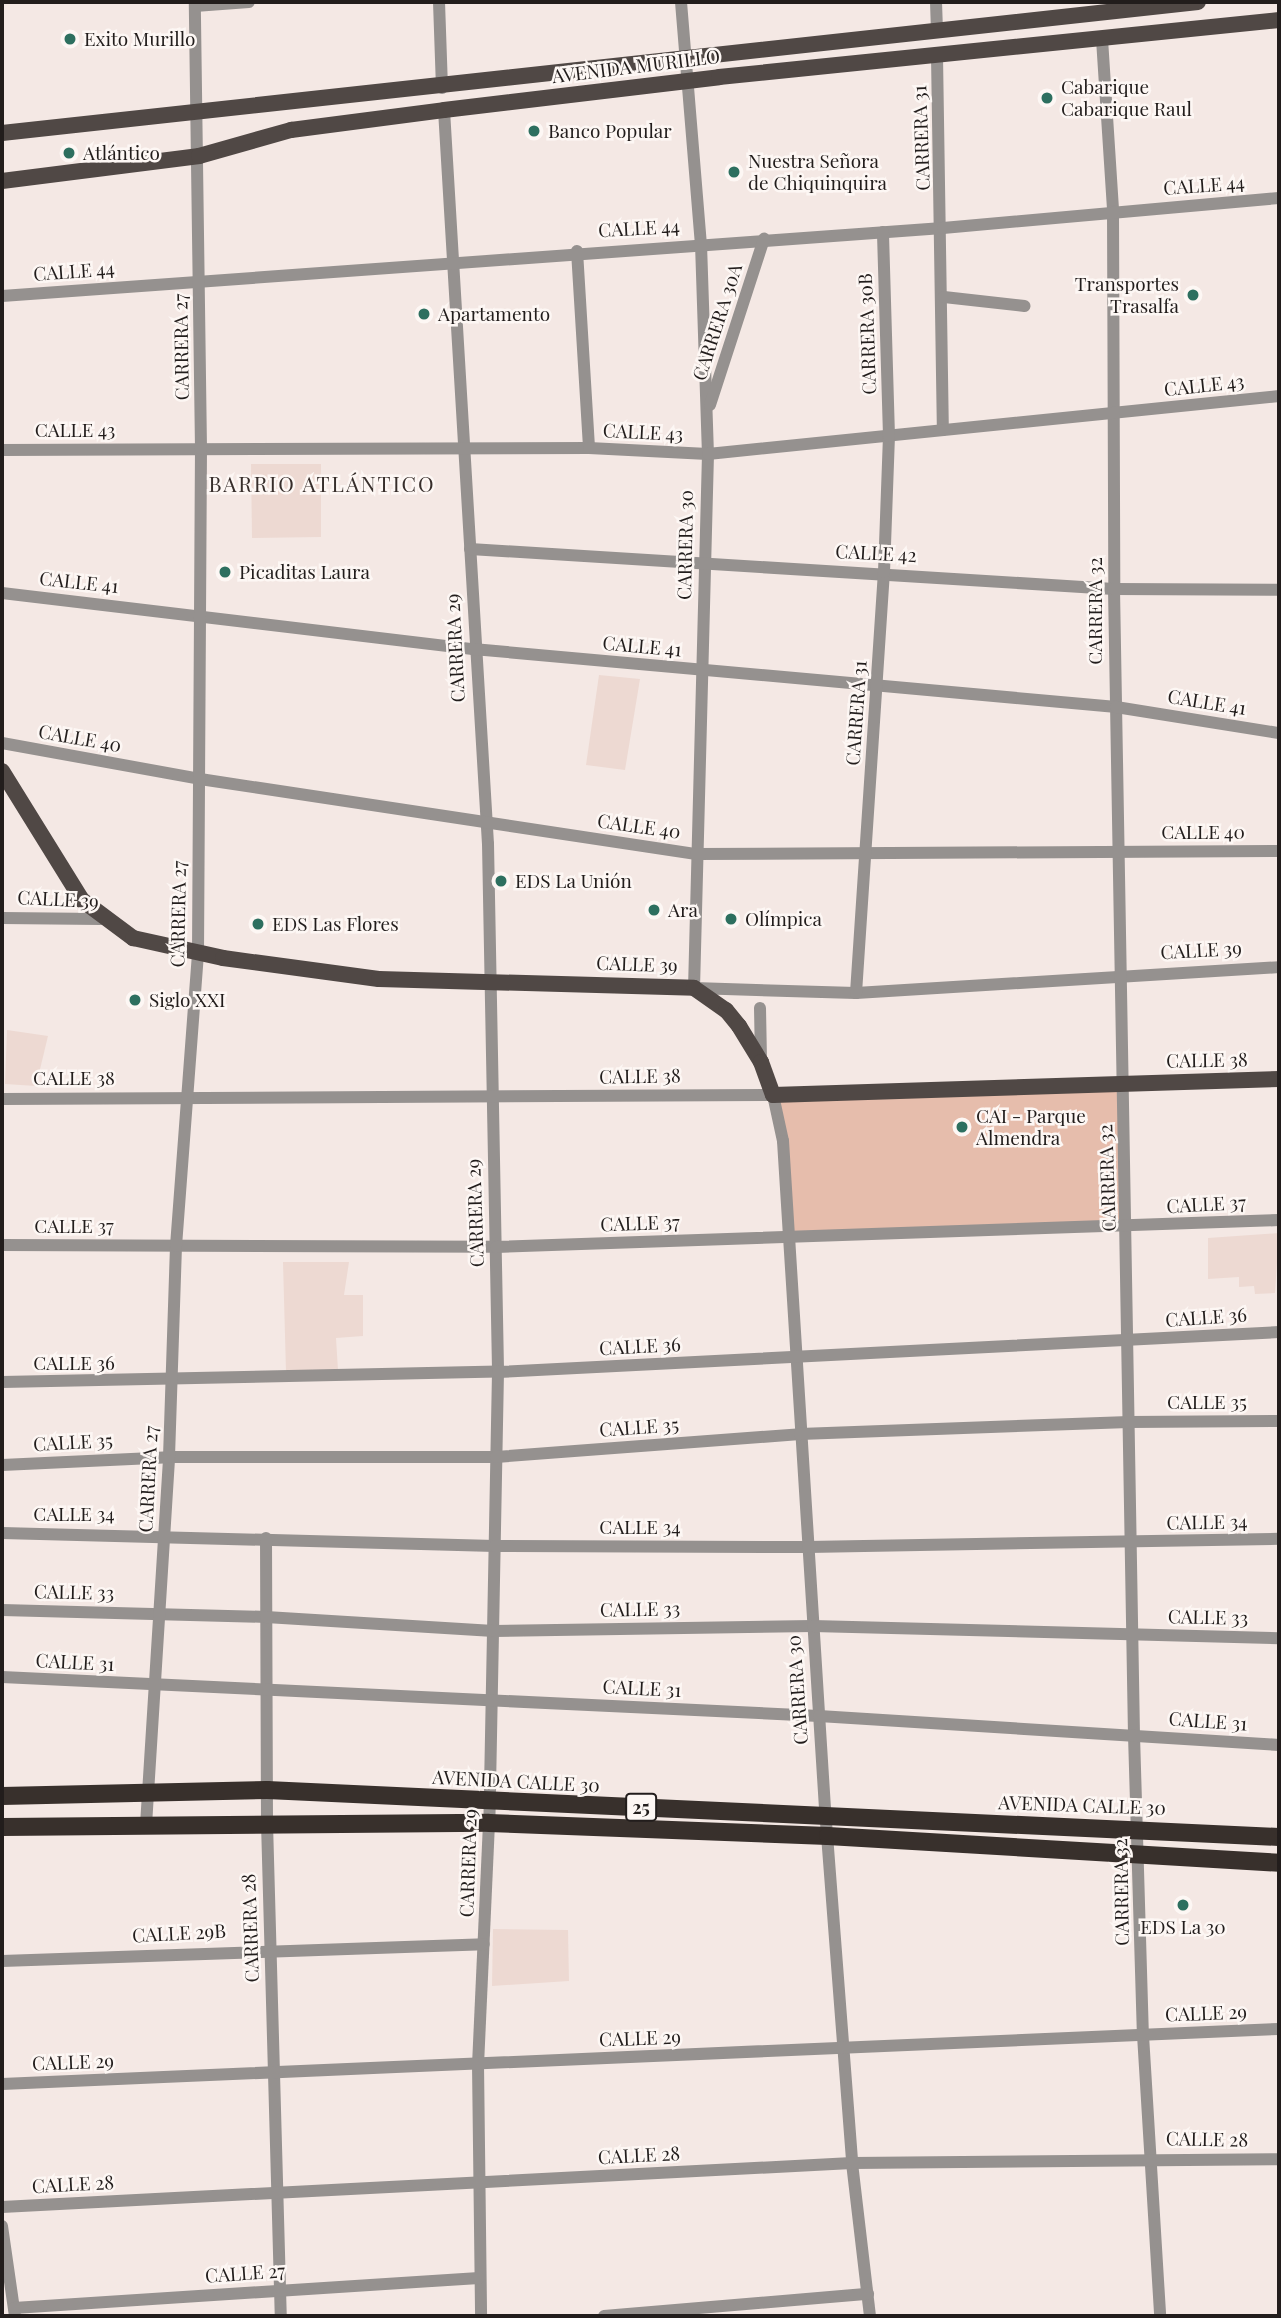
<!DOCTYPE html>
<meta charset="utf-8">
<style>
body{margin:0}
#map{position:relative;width:1281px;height:2318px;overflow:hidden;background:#f4e8e4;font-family:"Playfair Display",serif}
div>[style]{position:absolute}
.built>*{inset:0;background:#edd9d2}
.green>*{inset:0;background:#e6bdac}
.minor>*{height:12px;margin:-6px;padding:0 6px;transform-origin:6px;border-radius:6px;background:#95918f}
.major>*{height:16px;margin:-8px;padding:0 8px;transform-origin:8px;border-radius:8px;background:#504845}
.highway>*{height:18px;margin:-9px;padding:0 9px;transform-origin:9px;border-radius:9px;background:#38302c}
.dots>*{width:19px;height:19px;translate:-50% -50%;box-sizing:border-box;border:4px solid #fdf7f4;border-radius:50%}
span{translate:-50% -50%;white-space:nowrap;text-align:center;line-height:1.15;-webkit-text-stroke:5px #fdf7f4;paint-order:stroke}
.shield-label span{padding:2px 5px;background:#fdf7f4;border:2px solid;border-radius:5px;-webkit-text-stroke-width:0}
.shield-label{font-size:18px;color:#221d1c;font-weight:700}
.poi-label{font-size:19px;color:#221d1c}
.left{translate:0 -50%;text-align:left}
.right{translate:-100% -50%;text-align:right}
.street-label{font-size:19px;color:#221d1c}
.neighbourhood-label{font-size:21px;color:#372e2b;letter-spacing:2px}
.frame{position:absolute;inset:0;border:4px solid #221d1c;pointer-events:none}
</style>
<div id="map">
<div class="built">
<i style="clip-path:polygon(251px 464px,321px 464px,321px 537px,252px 538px)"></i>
<i style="clip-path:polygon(599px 675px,640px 679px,625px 770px,586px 765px)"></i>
<i style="clip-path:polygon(7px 1030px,48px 1036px,36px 1086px,5px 1084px)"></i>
<i style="clip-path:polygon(1279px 1233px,1275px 1293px,1255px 1294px,1254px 1286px,1239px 1287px,1239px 1277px,1208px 1279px,1208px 1238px)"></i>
<i style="clip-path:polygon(283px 1262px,349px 1262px,344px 1295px,363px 1295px,363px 1336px,336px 1338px,338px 1370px,286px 1372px)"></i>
<i style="clip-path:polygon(493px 1929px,568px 1930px,569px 1981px,492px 1986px)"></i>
</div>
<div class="green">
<i style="clip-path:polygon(1124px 1083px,1128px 1227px,787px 1238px,773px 1095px)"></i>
</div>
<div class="minor">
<i style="left:439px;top:2px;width:86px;rotate:88deg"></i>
<i style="left:681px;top:2px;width:243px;rotate:85.3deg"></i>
<i style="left:701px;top:244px;width:210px;rotate:88.1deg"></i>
<i style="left:708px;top:454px;width:534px;rotate:91.5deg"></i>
<i style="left:694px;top:988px;width:162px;rotate:1.8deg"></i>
<i style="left:856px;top:993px;width:424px;rotate:-3.5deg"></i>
<i style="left:936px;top:2px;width:27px;rotate:88deg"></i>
<i style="left:195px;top:6px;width:54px;rotate:-4.2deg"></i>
<i style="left:1102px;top:39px;width:172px;rotate:86.3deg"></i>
<i style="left:1113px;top:211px;width:378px;rotate:89.8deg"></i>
<i style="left:1114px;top:589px;width:1146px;rotate:89deg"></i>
<i style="left:1134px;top:1735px;width:300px;rotate:88.3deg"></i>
<i style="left:1143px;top:2035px;width:282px;rotate:86.5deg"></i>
<i style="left:937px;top:56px;width:374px;rotate:89.1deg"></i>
<i style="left:444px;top:110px;width:735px;rotate:86.57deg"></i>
<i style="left:488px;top:844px;width:528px;rotate:88.91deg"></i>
<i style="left:498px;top:1372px;width:451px;rotate:91.1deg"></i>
<i style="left:489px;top:1823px;width:241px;rotate:92.6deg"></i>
<i style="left:478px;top:2064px;width:252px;rotate:89.3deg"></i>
<i style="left:577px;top:251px;width:197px;rotate:86.5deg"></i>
<i style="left:2px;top:296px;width:943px;rotate:-4.13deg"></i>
<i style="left:943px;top:228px;width:337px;rotate:-5.1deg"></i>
<i style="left:944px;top:297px;width:81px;rotate:6.4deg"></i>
<i style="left:710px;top:405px;width:175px;rotate:-72deg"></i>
<i style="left:2px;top:450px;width:587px;rotate:-0.2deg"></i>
<i style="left:589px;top:448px;width:119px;rotate:2.9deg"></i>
<i style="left:708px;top:454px;width:574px;rotate:-5.8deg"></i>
<i style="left:470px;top:549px;width:645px;rotate:3.55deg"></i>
<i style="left:1114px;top:589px;width:165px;rotate:0.3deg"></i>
<i style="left:2px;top:593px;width:474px;rotate:6.8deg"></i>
<i style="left:473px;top:649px;width:646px;rotate:5.15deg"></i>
<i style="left:1116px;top:707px;width:165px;rotate:9.1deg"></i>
<i style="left:2px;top:743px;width:201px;rotate:10.3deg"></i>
<i style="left:200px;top:779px;width:502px;rotate:8.6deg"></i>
<i style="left:696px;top:854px;width:583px;rotate:-0.29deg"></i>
<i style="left:2px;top:918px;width:99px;rotate:0.6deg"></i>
<i style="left:856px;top:993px;width:422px;rotate:-86.2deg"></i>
<i style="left:884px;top:572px;width:136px;rotate:-87.9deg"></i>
<i style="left:889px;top:436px;width:204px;rotate:-91.7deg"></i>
<i style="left:760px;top:1008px;width:54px;rotate:88.9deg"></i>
<i style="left:2px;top:1099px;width:771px;rotate:-0.3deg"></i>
<i style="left:773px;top:1095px;width:47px;rotate:77.7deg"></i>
<i style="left:783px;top:1141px;width:669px;rotate:86.4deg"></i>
<i style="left:825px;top:1809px;width:355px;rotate:85.6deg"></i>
<i style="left:852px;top:2163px;width:154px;rotate:83.3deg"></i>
<i style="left:2px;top:1245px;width:494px;rotate:0.2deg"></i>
<i style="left:496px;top:1247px;width:783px;rotate:-1.97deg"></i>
<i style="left:2px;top:1382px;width:496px;rotate:-1.2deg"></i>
<i style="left:498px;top:1372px;width:782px;rotate:-2.93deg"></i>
<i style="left:2px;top:1465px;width:167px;rotate:-2.7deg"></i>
<i style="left:169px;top:1457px;width:327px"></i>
<i style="left:496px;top:1457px;width:305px;rotate:-4.3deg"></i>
<i style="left:800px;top:1434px;width:329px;rotate:-2.1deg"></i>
<i style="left:1129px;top:1422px;width:150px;rotate:-0.4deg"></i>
<i style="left:2px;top:1533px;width:493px;rotate:1.5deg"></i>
<i style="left:495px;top:1546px;width:313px;rotate:0.2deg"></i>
<i style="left:808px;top:1547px;width:471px;rotate:-1deg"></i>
<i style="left:266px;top:1538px;width:285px;rotate:89.8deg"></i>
<i style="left:267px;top:1823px;width:493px;rotate:88.4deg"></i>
<i style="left:2px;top:1610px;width:264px;rotate:1.5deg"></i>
<i style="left:266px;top:1617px;width:228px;rotate:3.5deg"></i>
<i style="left:494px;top:1631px;width:319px;rotate:-0.9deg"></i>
<i style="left:813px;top:1626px;width:466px;rotate:1.5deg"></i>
<i style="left:2px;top:1677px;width:818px;rotate:2.73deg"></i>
<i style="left:819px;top:1716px;width:461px;rotate:3.6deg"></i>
<i style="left:146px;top:1825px;width:369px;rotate:-86.4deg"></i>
<i style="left:169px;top:1457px;width:211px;rotate:-88.1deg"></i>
<i style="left:176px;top:1246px;width:294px;rotate:-85.7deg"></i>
<i style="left:198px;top:953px;width:504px;rotate:-89.66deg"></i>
<i style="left:201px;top:449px;width:447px;rotate:-90.8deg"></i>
<i style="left:2px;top:1961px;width:482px;rotate:-2deg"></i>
<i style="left:2px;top:2084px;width:1278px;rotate:-2.47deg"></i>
<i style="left:2px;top:2207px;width:851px;rotate:-2.96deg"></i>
<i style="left:852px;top:2163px;width:427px;rotate:-0.5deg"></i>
<i style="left:2px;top:2226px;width:91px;rotate:81.8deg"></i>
<i style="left:14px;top:2308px;width:466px;rotate:-3.7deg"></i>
<i style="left:604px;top:2316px;width:265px;rotate:-4.8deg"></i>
</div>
<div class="major">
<i style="left:2px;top:133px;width:1203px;rotate:-6.25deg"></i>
<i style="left:2px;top:181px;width:199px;rotate:-7.2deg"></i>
<i style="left:199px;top:156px;width:96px;rotate:-15.8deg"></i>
<i style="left:291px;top:130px;width:154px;rotate:-7.4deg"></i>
<i style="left:444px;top:110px;width:277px;rotate:-6.8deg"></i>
<i style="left:719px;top:77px;width:563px;rotate:-5.81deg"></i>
<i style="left:2px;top:771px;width:152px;rotate:58.2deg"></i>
<i style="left:82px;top:900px;width:64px;rotate:36.7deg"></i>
<i style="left:133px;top:938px;width:92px;rotate:12.5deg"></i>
<i style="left:223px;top:958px;width:157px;rotate:7.7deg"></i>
<i style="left:379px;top:979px;width:315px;rotate:1.6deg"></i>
<i style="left:694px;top:988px;width:39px;rotate:35deg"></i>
<i style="left:726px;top:1010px;width:21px;rotate:51deg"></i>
<i style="left:739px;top:1026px;width:42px;rotate:58.6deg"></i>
<i style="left:761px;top:1062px;width:35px;rotate:70deg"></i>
<i style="left:773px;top:1095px;width:506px;rotate:-1.81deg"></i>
</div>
<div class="highway">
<i style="left:2px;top:1796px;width:265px;rotate:-1.3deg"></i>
<i style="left:267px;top:1790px;width:1013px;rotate:2.66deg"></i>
<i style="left:2px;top:1827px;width:487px;rotate:-0.5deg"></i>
<i style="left:489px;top:1823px;width:339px;rotate:2.2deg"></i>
<i style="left:828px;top:1836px;width:452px;rotate:3.4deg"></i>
</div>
<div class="dots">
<i style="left:70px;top:39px;background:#2d6f5f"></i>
<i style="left:1047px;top:98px;background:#2d6f5f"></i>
<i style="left:534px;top:131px;background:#2d6f5f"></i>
<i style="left:69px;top:153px;background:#2d6f5f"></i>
<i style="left:734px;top:172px;background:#2d6f5f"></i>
<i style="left:1193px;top:295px;background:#2d6f5f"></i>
<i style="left:424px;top:314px;background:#2d6f5f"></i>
<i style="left:225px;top:572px;background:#2d6f5f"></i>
<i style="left:501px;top:881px;background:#2d6f5f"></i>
<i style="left:654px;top:910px;background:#2d6f5f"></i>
<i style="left:731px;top:919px;background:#2d6f5f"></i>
<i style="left:258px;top:924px;background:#2d6f5f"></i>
<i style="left:135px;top:1000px;background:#2d6f5f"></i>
<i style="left:962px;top:1127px;background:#2d6f5f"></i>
<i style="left:1183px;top:1905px;background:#2d6f5f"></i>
</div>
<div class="shield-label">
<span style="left:641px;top:1807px">25</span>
</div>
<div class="poi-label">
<span class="left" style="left:84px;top:39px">Exito Murillo</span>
<span class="left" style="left:1061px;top:98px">Cabarique<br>Cabarique Raul</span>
<span class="left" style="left:548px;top:131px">Banco Popular</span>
<span class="left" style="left:83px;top:153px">Atlántico</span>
<span class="left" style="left:748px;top:172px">Nuestra Señora<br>de Chiquinquira</span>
<span class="right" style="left:1179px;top:295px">Transportes<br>Trasalfa</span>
<span class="left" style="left:438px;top:314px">Apartamento</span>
<span class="left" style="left:239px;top:572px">Picaditas Laura</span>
<span class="left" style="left:515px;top:881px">EDS La Unión</span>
<span class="left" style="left:668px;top:910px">Ara</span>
<span class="left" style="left:745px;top:919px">Olímpica</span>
<span class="left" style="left:272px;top:924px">EDS Las Flores</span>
<span class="left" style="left:149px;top:1000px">Siglo XXI</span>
<span class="left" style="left:976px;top:1127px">CAI - Parque<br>Almendra</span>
<span style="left:1183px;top:1927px">EDS La 30</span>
</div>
<div class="street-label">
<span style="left:636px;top:66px;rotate:-7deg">AVENIDA MURILLO</span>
<span style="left:921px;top:138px;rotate:-92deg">CARRERA 31</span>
<span style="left:1204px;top:185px;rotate:-4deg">CALLE 44</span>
<span style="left:639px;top:228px;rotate:-3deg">CALLE 44</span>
<span style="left:74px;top:271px;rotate:-4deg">CALLE 44</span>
<span style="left:717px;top:322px;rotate:-72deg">CARRERA 30A</span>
<span style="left:867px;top:334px;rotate:-92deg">CARRERA 30B</span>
<span style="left:181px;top:347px;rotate:-91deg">CARRERA 27</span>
<span style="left:1204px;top:385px;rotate:-6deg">CALLE 43</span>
<span style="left:75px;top:430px">CALLE 43</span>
<span style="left:643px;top:432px;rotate:3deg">CALLE 43</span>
<span style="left:685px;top:545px;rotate:-89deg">CARRERA 30</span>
<span style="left:876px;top:553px;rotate:3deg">CALLE 42</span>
<span style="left:79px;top:582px;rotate:6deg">CALLE 41</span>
<span style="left:1095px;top:611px;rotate:-90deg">CARRERA 32</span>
<span style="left:642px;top:646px;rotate:5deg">CALLE 41</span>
<span style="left:455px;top:648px;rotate:-93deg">CARRERA 29</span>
<span style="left:1207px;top:702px;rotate:9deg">CALLE 41</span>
<span style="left:856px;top:713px;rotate:-86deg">CARRERA 31</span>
<span style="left:80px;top:738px;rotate:10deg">CALLE 40</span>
<span style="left:639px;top:826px;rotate:8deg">CALLE 40</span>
<span style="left:1203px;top:832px">CALLE 40</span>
<span style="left:58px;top:899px;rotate:3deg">CALLE 39</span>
<span style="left:178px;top:914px;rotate:-89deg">CARRERA 27</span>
<span style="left:1201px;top:950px;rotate:-3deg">CALLE 39</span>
<span style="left:637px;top:964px;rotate:2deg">CALLE 39</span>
<span style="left:1207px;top:1060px;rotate:-1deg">CALLE 38</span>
<span style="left:640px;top:1076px;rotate:-1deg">CALLE 38</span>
<span style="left:74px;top:1078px">CALLE 38</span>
<span style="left:1107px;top:1178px;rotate:-92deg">CARRERA 32</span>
<span style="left:1206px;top:1204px;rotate:-3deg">CALLE 37</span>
<span style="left:475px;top:1213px;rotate:-92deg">CARRERA 29</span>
<span style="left:640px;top:1223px;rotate:-2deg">CALLE 37</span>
<span style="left:74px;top:1226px">CALLE 37</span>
<span style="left:1206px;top:1317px;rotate:-4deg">CALLE 36</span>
<span style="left:640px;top:1346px;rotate:-3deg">CALLE 36</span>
<span style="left:74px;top:1363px">CALLE 36</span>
<span style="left:1207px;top:1402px">CALLE 35</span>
<span style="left:639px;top:1427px;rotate:-4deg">CALLE 35</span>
<span style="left:73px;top:1442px;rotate:-3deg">CALLE 35</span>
<span style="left:148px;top:1479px;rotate:-87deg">CARRERA 27</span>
<span style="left:74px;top:1514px">CALLE 34</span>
<span style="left:1207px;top:1522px;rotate:-1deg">CALLE 34</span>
<span style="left:640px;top:1527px">CALLE 34</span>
<span style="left:74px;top:1592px;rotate:1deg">CALLE 33</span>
<span style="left:640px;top:1609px;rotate:-1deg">CALLE 33</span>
<span style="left:1208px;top:1617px;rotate:1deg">CALLE 33</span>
<span style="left:75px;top:1662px;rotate:3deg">CALLE 31</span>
<span style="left:642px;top:1688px;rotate:3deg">CALLE 31</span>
<span style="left:797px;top:1690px;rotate:-94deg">CARRERA 30</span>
<span style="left:1208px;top:1721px;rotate:4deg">CALLE 31</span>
<span style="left:516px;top:1781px;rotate:3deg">AVENIDA CALLE 30</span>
<span style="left:1082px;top:1805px;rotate:2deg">AVENIDA CALLE 30</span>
<span style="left:468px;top:1863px;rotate:-88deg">CARRERA 29</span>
<span style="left:1121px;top:1892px;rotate:-91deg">CARRERA 32</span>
<span style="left:250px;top:1928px;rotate:-92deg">CARRERA 28</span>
<span style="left:179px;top:1933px;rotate:-3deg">CALLE 29B</span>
<span style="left:1206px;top:2013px;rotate:-2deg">CALLE 29</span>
<span style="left:640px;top:2038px;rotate:-2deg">CALLE 29</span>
<span style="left:73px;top:2062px;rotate:-2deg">CALLE 29</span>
<span style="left:1207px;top:2139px;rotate:1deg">CALLE 28</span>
<span style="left:639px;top:2155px;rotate:-3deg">CALLE 28</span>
<span style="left:73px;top:2184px;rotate:-3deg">CALLE 28</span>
<span style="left:245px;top:2273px;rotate:-4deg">CALLE 27</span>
</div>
<div class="neighbourhood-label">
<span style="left:322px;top:483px">BARRIO ATLÁNTICO</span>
</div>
<div class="frame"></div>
</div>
